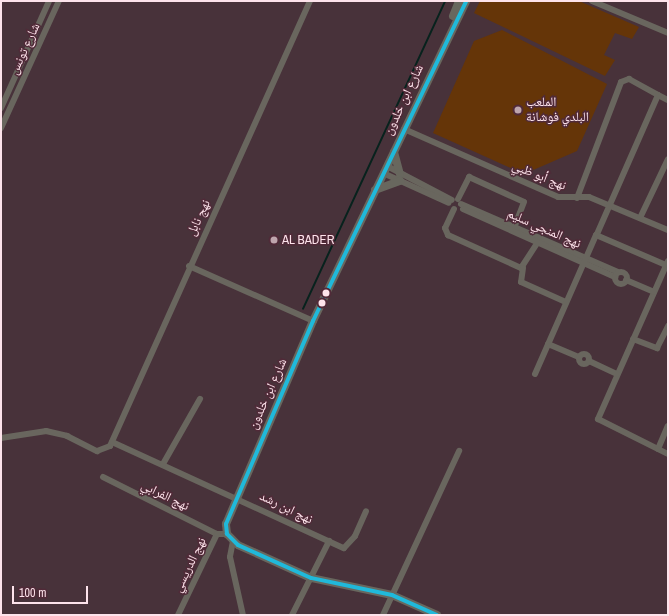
<!DOCTYPE html>
<meta charset="utf-8">
<style>
body{margin:0}
#map{position:relative;width:669px;height:616px;overflow:hidden;background:#48323a;font-family:"Archivo Narrow","Noto Naskh Arabic",sans-serif}
div>[style]{position:absolute}
.green>*{inset:0;background:#653508}
.stream>*{height:1.5px;margin:-0.75px;padding:0 0.75px;transform-origin:0.75px;border-radius:0.75px;background:#07221d}
.street>*{height:6px;margin:-3px;padding:0 3px;transform-origin:3px;border-radius:3px;background:#69665e}
.street>.ring{margin:-3px;padding:0;box-sizing:content-box;background:none;border:6px solid #69665e;border-radius:50%}
.secondary>*{height:8px;margin:-4px;padding:0 4px;transform-origin:4px;border-radius:4px;background:#68675e}
.bus-1>*{height:4px;margin:-2px;padding:0 2px;transform-origin:2px;border-radius:2px;background:#20b9da}
.dots>*{width:11px;height:11px;translate:-50% -50%;box-sizing:border-box;border:2px solid #502a38;border-radius:50%}
span{translate:-50% -50%;white-space:nowrap;text-align:center;line-height:1.15;-webkit-text-stroke:3px #502a38;paint-order:stroke}
.street-label{font-size:13px;color:#fde3eb}
.poi-label{font-size:13px;color:#fde3eb}
.left{translate:0 -50%;text-align:left}
.frame{position:absolute;inset:0;border:2px solid #fde3eb;pointer-events:none}
.scale{position:absolute;left:12px;top:586px;width:76px;height:18px;box-sizing:border-box;border:2px solid #fde3eb;border-top:0;padding-left:5px;font-size:12px;line-height:14px;white-space:nowrap;color:#fde3eb;-webkit-text-stroke:3px #502a38;paint-order:stroke}
</style>
<div id="map">
<div class="green">
<i style="clip-path:polygon(480px 1px,579px 1px,639px 27px,632px 39px,615px 33px,604px 55px,615px 60px,605px 76px,474px 13px)"></i>
<i style="clip-path:polygon(502px 30px,607px 84px,577px 151px,524px 174px,433px 133px,474px 41px)"></i>
</div>
<div class="stream">
<i style="left:303px;top:309px;width:339px;rotate:-65.2deg"></i>
</div>
<div class="street">
<i style="left:592px;top:1px;width:82px;rotate:22.8deg"></i>
<i style="left:658px;top:95px;width:11px;rotate:27deg"></i>
<i style="left:1px;top:108px;width:117px;rotate:-65.8deg"></i>
<i style="left:1px;top:128px;width:140px;rotate:-65.5deg"></i>
<i style="left:404px;top:129px;width:168px;rotate:23.8deg"></i>
<i style="left:558px;top:197px;width:31px"></i>
<i style="left:589px;top:197px;width:86px;rotate:22.7deg"></i>
<i style="left:387px;top:166px;width:73px;rotate:27.6deg"></i>
<i style="left:383px;top:173px;width:72px;rotate:24.4deg"></i>
<i style="left:577px;top:198px;width:124px;rotate:-69.2deg"></i>
<i style="left:621px;top:82px;width:9px;rotate:-21deg"></i>
<i style="left:629px;top:79px;width:33px;rotate:29deg"></i>
<i style="left:658px;top:95px;width:152px;rotate:113.7deg"></i>
<i style="left:458px;top:199px;width:25px;rotate:-63deg"></i>
<i style="left:469px;top:177px;width:60px;rotate:24.4deg"></i>
<i style="left:524px;top:202px;width:31px;rotate:111deg"></i>
<i style="left:461px;top:204px;width:171px;rotate:23.4deg"></i>
<i style="left:454px;top:209px;width:21px;rotate:115deg"></i>
<i style="left:445px;top:228px;width:8px;rotate:67deg"></i>
<i style="left:448px;top:235px;width:80px;rotate:24.3deg"></i>
<i style="left:521px;top:268px;width:30px;rotate:-57deg"></i>
<i style="left:463px;top:209px;width:167px;rotate:24.1deg"></i>
<i style="left:640px;top:218px;width:65px;rotate:-64.6deg"></i>
<i style="left:668px;top:261px;width:173px;rotate:113.9deg"></i>
<i style="left:598px;top:419px;width:78px;rotate:26.6deg"></i>
<i style="left:189px;top:266px;width:136px;rotate:23.9deg"></i>
<i style="left:523px;top:268px;width:14px;rotate:98deg"></i>
<i style="left:521px;top:282px;width:49px;rotate:24deg"></i>
<i class="ring" style="left:615px;top:272px;width:6px;height:6px"></i>
<i style="left:626px;top:280px;width:30px;rotate:23deg"></i>
<i style="left:633px;top:339px;width:26px;rotate:21deg"></i>
<i style="left:657px;top:348px;width:25px;rotate:-63deg"></i>
<i style="left:548px;top:344px;width:34px;rotate:23deg"></i>
<i class="ring" style="left:579px;top:354px;width:4px;height:4px"></i>
<i style="left:589px;top:361px;width:31px;rotate:25deg"></i>
<i style="left:535px;top:374px;width:152px;rotate:-66.3deg"></i>
<i style="left:596px;top:235px;width:76px;rotate:23.2deg"></i>
<i style="left:1px;top:438px;width:46px;rotate:-8.8deg"></i>
<i style="left:46px;top:431px;width:22px;rotate:13deg"></i>
<i style="left:67px;top:436px;width:34px;rotate:27deg"></i>
<i style="left:97px;top:451px;width:14px;rotate:-21deg"></i>
<i style="left:110px;top:446px;width:488px;rotate:-65.8deg"></i>
<i style="left:112px;top:442px;width:255px;rotate:24.6deg"></i>
<i style="left:344px;top:548px;width:16px;rotate:-47deg"></i>
<i style="left:355px;top:536px;width:27px;rotate:-66deg"></i>
<i style="left:658px;top:449px;width:25px;rotate:-67deg"></i>
<i style="left:163px;top:464px;width:75px;rotate:-60.4deg"></i>
<i style="left:103px;top:477px;width:127px;rotate:26.6deg"></i>
<i style="left:233px;top:541px;width:16px;rotate:101deg"></i>
<i style="left:230px;top:557px;width:59px;rotate:77.4deg"></i>
<i style="left:178px;top:615px;width:90px;rotate:-64.3deg"></i>
<i style="left:217px;top:534px;width:10px"></i>
<i style="left:292px;top:615px;width:83px;rotate:-63.4deg"></i>
<i style="left:383px;top:615px;width:181px;rotate:-65.1deg"></i>
</div>
<div class="secondary">
<i style="left:453px;top:16px;width:16px;rotate:-68deg"></i>
<i style="left:394px;top:152px;width:23px;rotate:75deg"></i>
<i style="left:375px;top:190px;width:27px;rotate:-20deg"></i>
<i style="left:437px;top:615px;width:49px;rotate:-156deg"></i>
<i style="left:392px;top:595px;width:83px;rotate:-168.1deg"></i>
<i style="left:311px;top:578px;width:80px;rotate:-155.7deg"></i>
<i style="left:238px;top:545px;width:16px;rotate:-135deg"></i>
<i style="left:227px;top:534px;width:10px;rotate:-96deg"></i>
<i style="left:226px;top:524px;width:221px;rotate:-66.8deg"></i>
<i style="left:313px;top:321px;width:355px;rotate:-64.4deg"></i>
</div>
<div class="bus-1">
<i style="left:437px;top:615px;width:49px;rotate:-156deg"></i>
<i style="left:392px;top:595px;width:83px;rotate:-168.1deg"></i>
<i style="left:311px;top:578px;width:80px;rotate:-155.7deg"></i>
<i style="left:238px;top:545px;width:16px;rotate:-135deg"></i>
<i style="left:227px;top:534px;width:10px;rotate:-96deg"></i>
<i style="left:226px;top:524px;width:221px;rotate:-66.8deg"></i>
<i style="left:313px;top:321px;width:355px;rotate:-64.4deg"></i>
</div>
<div class="dots">
<i style="left:518px;top:110px;background:#bea5ad"></i>
<i style="left:274px;top:240px;background:#bea5ad"></i>
<i style="left:326px;top:293px;background:#fde3eb"></i>
<i style="left:322px;top:303px;background:#fde3eb"></i>
</div>
<div class="street-label">
<span style="left:25px;top:49px;rotate:-65deg">شارع تونس</span>
<span style="left:404px;top:100px;rotate:-65deg">شارع ابن خلدون</span>
<span style="left:539px;top:176px;rotate:22deg">نهج أبو ظبي</span>
<span style="left:199px;top:218px;rotate:-65deg">نهج نابل</span>
<span style="left:544px;top:229px;rotate:24deg">نهج المنجي سليم</span>
<span style="left:268px;top:394px;rotate:-66deg">شارع ابن خلدون</span>
<span style="left:165px;top:496px;rotate:26deg">نهج الفرابي</span>
<span style="left:286px;top:508px;rotate:26deg">نهج ابن رشد</span>
<span style="left:190px;top:565px;rotate:-64deg">نهج الدريسي</span>
</div>
<div class="poi-label">
<span class="left" style="left:526px;top:110px">الملعب<br>البلدي فوشانة</span>
<span class="left" style="left:282px;top:240px">AL BADER</span>
</div>
<div class="frame"></div>
<div class="scale">100 m</div>
</div>
